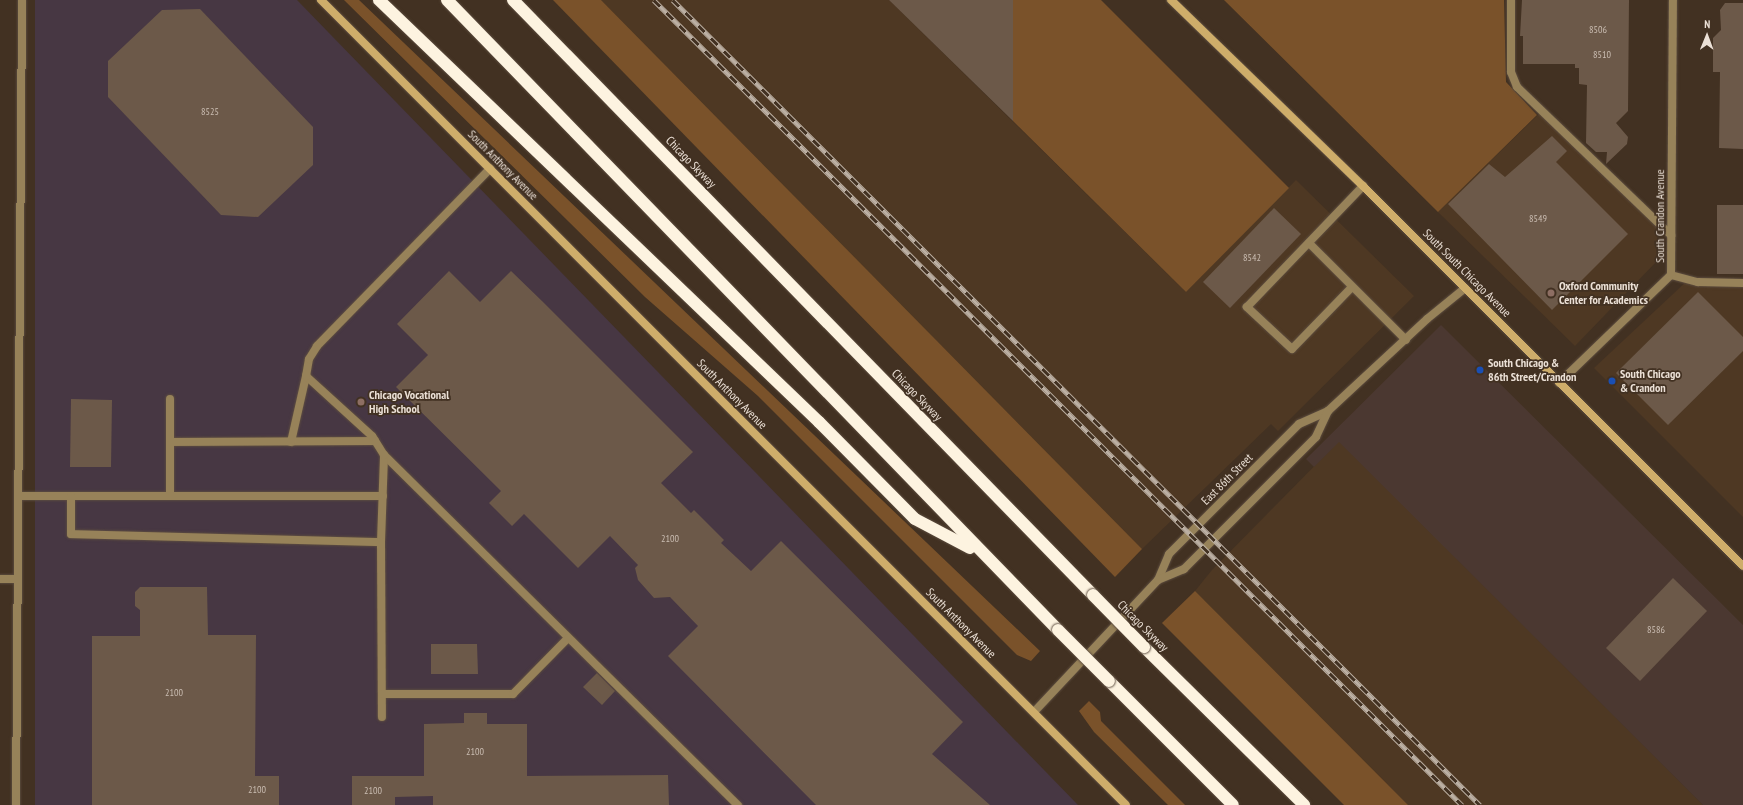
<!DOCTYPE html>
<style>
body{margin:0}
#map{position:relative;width:1743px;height:805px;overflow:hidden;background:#423122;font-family:"PT Sans Narrow",sans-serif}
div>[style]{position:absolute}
.built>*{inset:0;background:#4e3823}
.industrial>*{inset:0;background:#4b3831}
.education>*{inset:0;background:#473743}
.green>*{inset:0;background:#7a522a}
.building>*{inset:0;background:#6c5949}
.roads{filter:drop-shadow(0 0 1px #5d4d3f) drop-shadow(0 0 1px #5d4d3f)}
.lane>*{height:8px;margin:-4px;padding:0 4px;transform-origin:4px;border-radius:4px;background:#978259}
.street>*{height:8px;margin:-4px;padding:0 4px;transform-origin:4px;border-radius:4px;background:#978259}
.secondary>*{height:8px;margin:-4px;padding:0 4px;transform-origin:4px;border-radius:4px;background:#cead6a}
.highway>*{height:12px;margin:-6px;padding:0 6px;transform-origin:6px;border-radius:6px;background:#fdf3e0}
.rail>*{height:4.5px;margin-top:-2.25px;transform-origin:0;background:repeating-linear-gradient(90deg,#423122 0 9px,#bcb0a4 0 18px);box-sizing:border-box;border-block:1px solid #bcb0a4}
.bridges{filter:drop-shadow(0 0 1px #5d4d3f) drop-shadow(0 0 1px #5d4d3f)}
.highway-bridge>*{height:12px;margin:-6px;padding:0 6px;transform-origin:6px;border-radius:6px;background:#fdf3e0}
.dots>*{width:11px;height:11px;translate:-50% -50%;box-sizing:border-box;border:2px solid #423122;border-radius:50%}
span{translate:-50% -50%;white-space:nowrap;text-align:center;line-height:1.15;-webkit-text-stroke:3.5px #423122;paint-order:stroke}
.number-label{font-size:10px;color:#cbbeb3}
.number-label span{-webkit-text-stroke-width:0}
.street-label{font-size:12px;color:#ebe0d6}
.poi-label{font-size:12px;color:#ebe0d6;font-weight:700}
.left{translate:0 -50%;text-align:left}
.north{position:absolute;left:1687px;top:16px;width:40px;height:40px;-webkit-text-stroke:3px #423122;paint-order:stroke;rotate:1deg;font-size:11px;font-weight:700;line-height:16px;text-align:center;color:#ebe0d6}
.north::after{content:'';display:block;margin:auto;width:14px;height:18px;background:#ebe0d6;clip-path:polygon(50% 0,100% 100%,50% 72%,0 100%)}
</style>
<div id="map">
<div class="built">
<i style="clip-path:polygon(601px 0,889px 0,1186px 292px,1296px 180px,1414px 296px,1278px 431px,1271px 424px,1142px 549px)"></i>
<i style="clip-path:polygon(1542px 111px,1657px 223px,1658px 260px,1575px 346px,1438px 212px)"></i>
<i style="clip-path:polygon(1688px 280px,1743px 283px,1743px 517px,1594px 368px)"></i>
<i style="clip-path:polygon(1339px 441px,1703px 805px,1408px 805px,1195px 591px,1212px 570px)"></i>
</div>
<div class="industrial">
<i style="clip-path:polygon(1441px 325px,1743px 625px,1743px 805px,1703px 805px,1339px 442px,1314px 467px,1306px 459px)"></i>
</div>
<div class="education">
<i style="clip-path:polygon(35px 0,297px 0,1078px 805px,35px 805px)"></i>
</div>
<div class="green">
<i style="clip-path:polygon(344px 0,359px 0,1040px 651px,1031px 661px,1017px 655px,758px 396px,645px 297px)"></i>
<i style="clip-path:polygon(553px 0,601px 0,1142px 549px,1115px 577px)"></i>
<i style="clip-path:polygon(1013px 0,1101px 0,1289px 188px,1186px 292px,1013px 121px)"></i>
<i style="clip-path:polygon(1224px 0,1504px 0,1506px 82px,1537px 115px,1438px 212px)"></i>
<i style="clip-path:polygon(1195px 591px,1408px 805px,1344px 805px,1162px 623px)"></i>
<i style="clip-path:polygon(1089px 701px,1100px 712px,1101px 721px,1185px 805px,1168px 805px,1094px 732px,1079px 711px)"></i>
</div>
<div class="building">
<i style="clip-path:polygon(889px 0,1013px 0,1013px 121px)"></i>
<i style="clip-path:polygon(1522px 0,1629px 0,1628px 111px,1616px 123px,1628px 137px,1627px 144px,1606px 164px,1607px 152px,1596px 152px,1586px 143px,1587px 85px,1579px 84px,1579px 68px,1575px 68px,1575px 64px,1523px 64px,1523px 36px,1520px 36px)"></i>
<i style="clip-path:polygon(1725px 3px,1743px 3px,1743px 149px,1719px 148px,1720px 72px,1713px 72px,1713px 38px,1721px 30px,1720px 10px)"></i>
<i style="clip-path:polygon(200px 9px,313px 127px,313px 165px,258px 217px,221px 215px,108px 97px,108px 61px,162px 10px)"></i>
<i style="clip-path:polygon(1552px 136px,1567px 151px,1556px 162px,1628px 234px,1552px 310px,1448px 204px,1489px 164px,1505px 177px)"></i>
<i style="clip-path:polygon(1717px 205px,1743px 205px,1743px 274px,1717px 274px)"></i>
<i style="clip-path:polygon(1274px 208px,1301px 234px,1230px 308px,1203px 282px)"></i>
<i style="clip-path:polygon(449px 271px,480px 302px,511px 271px,542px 301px,693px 452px,661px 483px,691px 513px,694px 510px,724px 540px,721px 543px,751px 571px,781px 541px,963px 722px,932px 754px,990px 805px,816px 805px,668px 656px,698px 626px,670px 597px,654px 598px,638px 580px,635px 568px,638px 565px,610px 536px,578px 568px,524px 514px,512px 526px,489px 503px,501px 491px,396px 387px,428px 355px,397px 324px)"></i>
<i style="clip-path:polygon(1698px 292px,1743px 337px,1743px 351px,1668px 425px,1616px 373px)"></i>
<i style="clip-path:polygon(71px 399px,112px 400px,111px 467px,70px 467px)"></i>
<i style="clip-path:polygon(1673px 578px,1707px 611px,1640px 681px,1606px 648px)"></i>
<i style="clip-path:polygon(140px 587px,207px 587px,208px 635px,256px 635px,255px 776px,279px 776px,279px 805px,92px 805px,92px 636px,140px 636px,140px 610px,135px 606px,135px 592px)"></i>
<i style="clip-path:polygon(431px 644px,477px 644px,478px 674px,431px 674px)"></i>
<i style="clip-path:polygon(597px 673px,615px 691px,602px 705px,583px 687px)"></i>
<i style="clip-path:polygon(464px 713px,487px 713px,487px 724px,527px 724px,527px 776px,668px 775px,669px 805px,433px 805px,433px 796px,395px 797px,395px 805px,352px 805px,352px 776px,424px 776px,424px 724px,464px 723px)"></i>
</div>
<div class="roads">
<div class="lane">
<i style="left:1511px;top:0;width:72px;rotate:90deg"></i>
<i style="left:1511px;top:72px;width:16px;rotate:68deg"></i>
<i style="left:1517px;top:87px;width:214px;rotate:43.9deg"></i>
<i style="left:1309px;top:243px;width:137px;rotate:45deg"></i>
<i style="left:1671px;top:275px;width:28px;rotate:15deg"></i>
<i style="left:1698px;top:282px;width:45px;rotate:1.3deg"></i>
<i style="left:1352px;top:287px;width:86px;rotate:134.1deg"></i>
<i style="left:1292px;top:349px;width:62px;rotate:-137deg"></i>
<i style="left:1247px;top:307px;width:168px;rotate:-46.2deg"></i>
<i style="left:170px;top:442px;width:205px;rotate:-0.3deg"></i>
<i style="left:291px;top:442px;width:68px;rotate:-77.2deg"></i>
<i style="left:384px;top:455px;width:498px;rotate:44.7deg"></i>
<i style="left:18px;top:496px;width:365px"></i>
<i style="left:71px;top:496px;width:38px;rotate:90deg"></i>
<i style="left:71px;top:534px;width:310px;rotate:1.5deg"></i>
<i style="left:381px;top:542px;width:87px;rotate:-88deg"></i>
<i style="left:384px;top:455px;width:22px;rotate:-122deg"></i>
<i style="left:372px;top:436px;width:89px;rotate:-137.7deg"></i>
<i style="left:306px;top:376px;width:17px;rotate:-80deg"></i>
<i style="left:309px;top:359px;width:15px;rotate:-58deg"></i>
<i style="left:317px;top:346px;width:248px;rotate:-45.7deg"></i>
<i style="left:170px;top:496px;width:97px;rotate:-90deg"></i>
<i style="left:381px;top:542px;width:175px;rotate:89.7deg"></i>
<i style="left:382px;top:694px;width:131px"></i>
<i style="left:513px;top:694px;width:78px;rotate:-45.5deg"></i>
</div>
<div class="street">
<i style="left:1559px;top:383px;width:156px;rotate:-44deg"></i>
<i style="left:1671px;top:275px;width:275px;rotate:-89.6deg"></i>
<i style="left:1328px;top:411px;width:135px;rotate:-42.9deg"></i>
<i style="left:1427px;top:319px;width:49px;rotate:-39.2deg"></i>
<i style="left:0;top:579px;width:17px"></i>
<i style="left:1034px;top:712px;width:181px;rotate:-46.8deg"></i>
<i style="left:1158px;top:580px;width:28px;rotate:-67deg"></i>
<i style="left:1169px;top:554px;width:184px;rotate:-45deg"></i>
<i style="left:1299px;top:424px;width:32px;rotate:-24deg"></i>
<i style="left:1328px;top:411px;width:29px;rotate:115deg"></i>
<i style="left:1316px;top:437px;width:187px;rotate:135deg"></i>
<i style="left:1184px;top:569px;width:28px;rotate:157deg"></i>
<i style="left:16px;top:805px;width:805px;rotate:-89.57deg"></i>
</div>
<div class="secondary">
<i style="left:321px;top:0;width:1138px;rotate:45deg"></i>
<i style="left:1171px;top:0;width:267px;rotate:44.1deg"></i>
<i style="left:1363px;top:186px;width:537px;rotate:45deg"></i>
</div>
<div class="highway">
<i style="left:379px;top:0;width:610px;rotate:43.8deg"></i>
<i style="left:819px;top:422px;width:136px;rotate:45.3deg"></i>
<i style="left:915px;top:519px;width:62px;rotate:27.8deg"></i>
<i style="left:447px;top:0;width:878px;rotate:45.88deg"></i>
<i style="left:513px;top:0;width:831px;rotate:45.73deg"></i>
<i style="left:1144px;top:647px;width:225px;rotate:44.6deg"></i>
<i style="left:1109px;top:681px;width:175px;rotate:45deg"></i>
</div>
</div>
<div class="rail">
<i style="left:654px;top:0;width:1141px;rotate:44.89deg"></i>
<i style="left:673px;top:0;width:1140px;rotate:44.93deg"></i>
</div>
<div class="bridges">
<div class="highway-bridge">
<i style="left:1093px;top:595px;width:73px;rotate:45.6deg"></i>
<i style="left:1058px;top:630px;width:72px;rotate:45deg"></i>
</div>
</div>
<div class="dots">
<i style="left:1551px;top:293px;background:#8d6e63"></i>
<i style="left:1480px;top:370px;background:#1a4fb4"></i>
<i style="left:1612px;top:381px;background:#1a4fb4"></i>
<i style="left:361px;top:402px;background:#8d6e63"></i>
</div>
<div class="number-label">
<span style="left:1598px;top:30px">8506</span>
<span style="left:1602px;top:55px">8510</span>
<span style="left:210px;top:112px">8525</span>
<span style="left:1538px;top:219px">8549</span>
<span style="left:1252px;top:258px">8542</span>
<span style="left:670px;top:539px">2100</span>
<span style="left:1656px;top:630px">8586</span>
<span style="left:174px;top:693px">2100</span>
<span style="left:475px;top:752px">2100</span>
<span style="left:257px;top:790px">2100</span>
<span style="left:373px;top:791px">2100</span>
</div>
<div class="street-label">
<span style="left:691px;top:162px;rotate:46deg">Chicago Skyway</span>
<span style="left:503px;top:165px;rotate:45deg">South Anthony Avenue</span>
<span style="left:1660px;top:216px;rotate:-90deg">South Crandon Avenue</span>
<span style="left:1467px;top:273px;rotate:45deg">South South Chicago Avenue</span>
<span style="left:732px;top:394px;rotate:45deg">South Anthony Avenue</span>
<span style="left:917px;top:395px;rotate:46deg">Chicago Skyway</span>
<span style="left:1227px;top:479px;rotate:-45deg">East 86th Street</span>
<span style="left:961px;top:623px;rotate:45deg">South Anthony Avenue</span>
<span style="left:1143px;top:626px;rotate:45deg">Chicago Skyway</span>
</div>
<div class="poi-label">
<span class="left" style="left:1559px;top:293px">Oxford Community<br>Center for Academics</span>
<span class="left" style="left:1488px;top:370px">South Chicago &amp;<br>86th Street/Crandon</span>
<span class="left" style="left:1620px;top:381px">South Chicago<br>&amp; Crandon</span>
<span class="left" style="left:369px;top:402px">Chicago Vocational<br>High School</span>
</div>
<div class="north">N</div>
</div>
